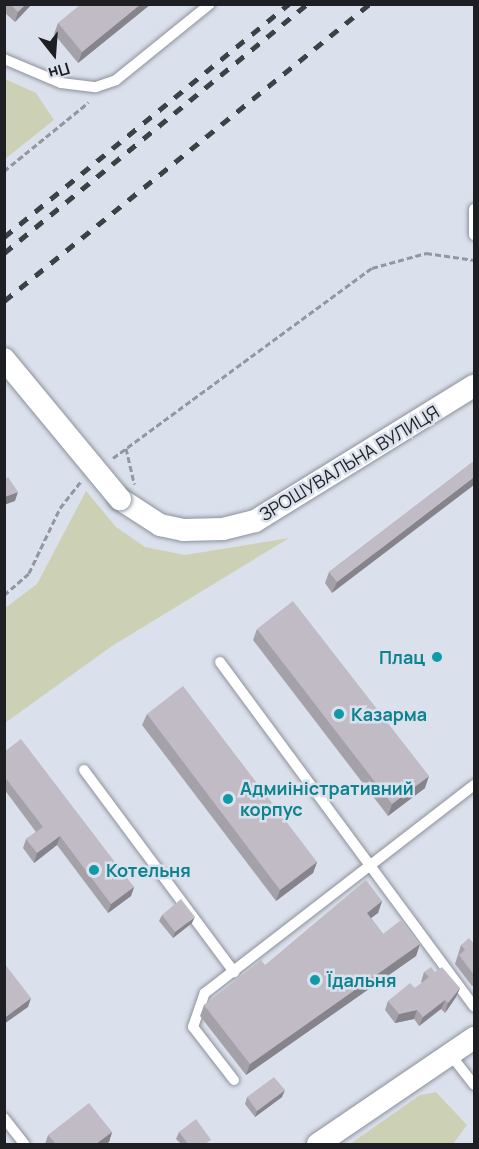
<!DOCTYPE html>
<meta charset="utf-8">
<style>
body{margin:0}
#map{position:relative;width:479px;height:1149px;overflow:hidden;background:#dbe1ec;font-family:Manrope,sans-serif}
div>[style]{position:absolute}
.green>*{inset:0;background:#ccd1b6}
.path>*{height:3px;margin-top:-1.5px;transform-origin:0;background:repeating-linear-gradient(90deg,#9397a0 0 6px,transparent 0 9px)}
.roads{filter:drop-shadow(0 0 2px #8c919b) drop-shadow(0 0 2px #8c919b)}
.service>*{height:10px;margin:-5px;padding:0 5px;transform-origin:5px;border-radius:5px;background:#fff}
.minor>*{height:22px;margin:-11px;padding:0 11px;transform-origin:11px;border-radius:11px;background:#fff}
.rail>*{height:4.5px;margin-top:-2.25px;transform-origin:0;background:repeating-linear-gradient(90deg,#3d4045 0 10px,transparent 0 20px)}
.bridges{filter:drop-shadow(0 0 2px #8c919b) drop-shadow(0 0 2px #8c919b)}
.minor-bridge>*{height:22px;margin:-11px;padding:0 11px;transform-origin:11px;border-radius:11px;background:#fff}
.wall>*{inset:0;background:#a5a1a9}
.shaded-wall>*{inset:0;background:#86838a}
.building>*{inset:0;background:#c0bbc5}
.dots>*{width:16px;height:16px;translate:-50% -50%;box-sizing:border-box;border:3px solid #dbe1ec;border-radius:50%}
span{translate:-50% -50%;white-space:nowrap;text-align:center;line-height:1.15;-webkit-text-stroke:5px #dbe1ec;paint-order:stroke}
.street-label{font-size:18px;color:#1d1f23}
.culture-label{font-size:18px;color:#0d838f;font-weight:700}
.right{translate:-100% -50%;text-align:right}
.left{translate:0 -50%;text-align:left}
.frame{position:absolute;inset:0;border:6px solid #1d1f23;pointer-events:none}
.north{position:absolute;left:24px;top:24px;width:60px;height:60px;-webkit-text-stroke:4px #dbe1ec;paint-order:stroke;rotate:163deg;font-size:16px;font-weight:700;line-height:24px;text-align:center;color:#1d1f23}
.north::after{content:'';display:block;margin:auto;width:21px;height:27px;background:#1d1f23;clip-path:polygon(50% 0,100% 100%,50% 72%,0 100%)}
</style>
<div id="map">
<div class="green">
<i style="clip-path:polygon(5px 79px,36px 93px,54px 120px,5px 159px)"></i>
<i style="clip-path:polygon(86px 491px,116px 527px,145px 547px,185px 555px,289px 538px,112px 646px,5px 723px,5px 608px,37px 584px)"></i>
<i style="clip-path:polygon(436px 1092px,467px 1125px,453px 1144px,350px 1144px,420px 1095px)"></i>
</div>
<div class="path">
<i style="left:4px;top:171px;width:109px;rotate:-39.1deg"></i>
<i style="left:126px;top:448px;width:37px;rotate:77deg"></i>
<i style="left:113px;top:458px;width:321px;rotate:-36.3deg"></i>
<i style="left:372px;top:268px;width:56px;rotate:-15.5deg"></i>
<i style="left:426px;top:253px;width:49px;rotate:8.3deg"></i>
<i style="left:4px;top:595px;width:33px;rotate:-41deg"></i>
<i style="left:29px;top:573px;width:72px;rotate:-64.5deg"></i>
<i style="left:60px;top:508px;width:34px;rotate:-52deg"></i>
</div>
<div class="roads">
<div class="service">
<i style="left:4px;top:59px;width:62px;rotate:22.8deg"></i>
<i style="left:61px;top:83px;width:35px;rotate:7deg"></i>
<i style="left:96px;top:87px;width:21px;rotate:-19deg"></i>
<i style="left:116px;top:80px;width:121px;rotate:-39deg"></i>
<i style="left:474px;top:209px;width:26px;rotate:90deg"></i>
<i style="left:220px;top:662px;width:428px;rotate:53.6deg"></i>
<i style="left:84px;top:770px;width:252px;rotate:53.4deg"></i>
<i style="left:450px;top:1054px;width:39px;rotate:52deg"></i>
<i style="left:234px;top:1080px;width:67px;rotate:-127.7deg"></i>
<i style="left:193px;top:1027px;width:36px;rotate:-71deg"></i>
<i style="left:205px;top:993px;width:340px;rotate:-37.7deg"></i>
<i style="left:4px;top:1118px;width:33px;rotate:52deg"></i>
</div>
<div class="minor">
<i style="left:120px;top:499px;width:48px;rotate:33deg"></i>
<i style="left:160px;top:525px;width:24px;rotate:12deg"></i>
<i style="left:183px;top:530px;width:40px;rotate:-1.4deg"></i>
<i style="left:223px;top:529px;width:33px;rotate:-14deg"></i>
<i style="left:255px;top:521px;width:257px;rotate:-31.7deg"></i>
<i style="left:318px;top:1144px;width:189px;rotate:-34.2deg"></i>
</div>
</div>
<div class="rail">
<i style="left:4px;top:237px;width:368px;rotate:-39.3deg"></i>
<i style="left:4px;top:253px;width:392px;rotate:-39.4deg"></i>
<i style="left:4px;top:301px;width:471px;rotate:-39.1deg"></i>
</div>
<div class="bridges">
<div class="minor-bridge">
<i style="left:4px;top:359px;width:182px;rotate:50.4deg"></i>
</div>
</div>
<div class="wall">
<i style="clip-path:polygon(4px 4px,32px 4px,15px 22px,4px 12px)"></i>
<i style="clip-path:polygon(151px 4px,78px 63px,54px 34px,58px 23px)"></i>
<i style="clip-path:polygon(474px 461px,332px 593px,325px 583px,329px 572px)"></i>
<i style="clip-path:polygon(257px 629px,425px 788px,388px 816px,253px 640px)"></i>
<i style="clip-path:polygon(147px 714px,317px 862px,313px 873px,276px 901px,142px 725px)"></i>
<i style="clip-path:polygon(4px 752px,134px 887px,131px 896px,108px 913px,57px 845px,34px 863px,23px 848px,26px 839px,36px 832px,4px 789px)"></i>
<i style="clip-path:polygon(382px 901px,378px 913px,371px 918px,383px 934px,420px 944px,416px 956px,246px 1075px,200px 1016px,204px 1005px,265px 965px)"></i>
<i style="clip-path:polygon(162px 915px,192px 923px,173px 938px,159px 921px)"></i>
<i style="clip-path:polygon(474px 944px,474px 985px,472px 986px,455px 964px,461px 945px)"></i>
<i style="clip-path:polygon(424px 972px,435px 972px,460px 988px,456px 997px,445px 1013px,441px 1009px,419px 1026px,414px 1019px,395px 1023px,385px 1010px,388px 1001px,415px 988px,422px 983px,421px 982px)"></i>
<i style="clip-path:polygon(247px 1097px,282px 1097px,255px 1117px,245px 1104px)"></i>
<i style="clip-path:polygon(112px 1132px,109px 1142px,105px 1144px,45px 1144px,48px 1135px)"></i>
<i style="clip-path:polygon(179px 1132px,210px 1144px,181px 1144px,176px 1139px)"></i>
</div>
<div class="shaded-wall">
<i style="clip-path:polygon(26px 4px,32px 4px,15px 22px,18px 12px)"></i>
<i style="clip-path:polygon(141px 4px,151px 4px,78px 63px,82px 52px)"></i>
<i style="clip-path:polygon(474px 477px,474px 485px,332px 593px,337px 582px)"></i>
<i style="clip-path:polygon(18px 492px,15px 501px,4px 505px,4px 497px)"></i>
<i style="clip-path:polygon(429px 776px,425px 788px,388px 816px,392px 804px)"></i>
<i style="clip-path:polygon(60px 836px,57px 845px,34px 863px,37px 853px)"></i>
<i style="clip-path:polygon(317px 862px,313px 873px,276px 901px,280px 890px)"></i>
<i style="clip-path:polygon(134px 887px,131px 896px,108px 913px,111px 904px)"></i>
<i style="clip-path:polygon(382px 901px,378px 913px,363px 924px,367px 913px)"></i>
<i style="clip-path:polygon(195px 917px,192px 923px,173px 938px,175px 932px)"></i>
<i style="clip-path:polygon(420px 944px,416px 956px,246px 1075px,250px 1064px)"></i>
<i style="clip-path:polygon(460px 988px,456px 997px,445px 1013px,448px 1003px)"></i>
<i style="clip-path:polygon(31px 998px,28px 1007px,4px 1024px,4px 1018px)"></i>
<i style="clip-path:polygon(445px 1000px,441px 1009px,419px 1026px,423px 1017px)"></i>
<i style="clip-path:polygon(417px 1010px,414px 1019px,395px 1023px,399px 1014px)"></i>
<i style="clip-path:polygon(285px 1090px,282px 1097px,255px 1117px,257px 1111px)"></i>
<i style="clip-path:polygon(112px 1132px,109px 1142px,105px 1144px,96px 1144px)"></i>
</div>
<div class="building">
<i style="clip-path:polygon(10px 4px,26px 4px,18px 12px)"></i>
<i style="clip-path:polygon(81px 4px,141px 4px,82px 52px,58px 23px)"></i>
<i style="clip-path:polygon(474px 461px,474px 477px,337px 582px,329px 572px)"></i>
<i style="clip-path:polygon(8px 477px,18px 492px,4px 497px,4px 480px)"></i>
<i style="clip-path:polygon(293px 601px,429px 776px,392px 804px,257px 629px)"></i>
<i style="clip-path:polygon(183px 686px,317px 862px,280px 890px,147px 714px)"></i>
<i style="clip-path:polygon(21px 739px,134px 887px,111px 904px,60px 836px,37px 853px,26px 839px,43px 827px,4px 776px,4px 752px)"></i>
<i style="clip-path:polygon(366px 880px,382px 901px,367px 913px,383px 934px,401px 920px,420px 944px,250px 1064px,204px 1005px,261px 960px,265px 965px)"></i>
<i style="clip-path:polygon(181px 899px,195px 917px,175px 932px,162px 915px)"></i>
<i style="clip-path:polygon(469px 938px,474px 944px,474px 975px,459px 955px,465px 950px,461px 945px)"></i>
<i style="clip-path:polygon(4px 963px,31px 998px,4px 1018px)"></i>
<i style="clip-path:polygon(431px 967px,435px 972px,442px 967px,460px 988px,448px 1003px,445px 1000px,423px 1017px,417px 1010px,399px 1014px,388px 1001px,410px 983px,415px 988px,429px 977px,424px 972px)"></i>
<i style="clip-path:polygon(274px 1077px,285px 1090px,257px 1111px,247px 1097px)"></i>
<i style="clip-path:polygon(89px 1103px,112px 1132px,96px 1144px,56px 1144px,48px 1135px)"></i>
<i style="clip-path:polygon(196px 1119px,211px 1140px,205px 1144px,188px 1144px,179px 1132px)"></i>
</div>
<div class="dots">
<i style="left:437px;top:657px;background:#0f9aa8"></i>
<i style="left:339px;top:714px;background:#0f9aa8"></i>
<i style="left:228px;top:799px;background:#0f9aa8"></i>
<i style="left:94px;top:870px;background:#0f9aa8"></i>
<i style="left:315px;top:980px;background:#0f9aa8"></i>
</div>
<div class="street-label">
<span style="left:349px;top:463px;rotate:-31deg">ЗРОШУВАЛЬНА ВУЛИЦЯ</span>
</div>
<div class="culture-label">
<span class="right" style="left:425px;top:657px">Плац</span>
<span class="left" style="left:351px;top:714px">Казарма</span>
<span class="left" style="left:240px;top:799px">Адмиіністративний<br>корпус</span>
<span class="left" style="left:106px;top:870px">Котельня</span>
<span class="left" style="left:327px;top:980px">Їдальня</span>
</div>
<div class="frame"></div>
<div class="north">Пн</div>
</div>
